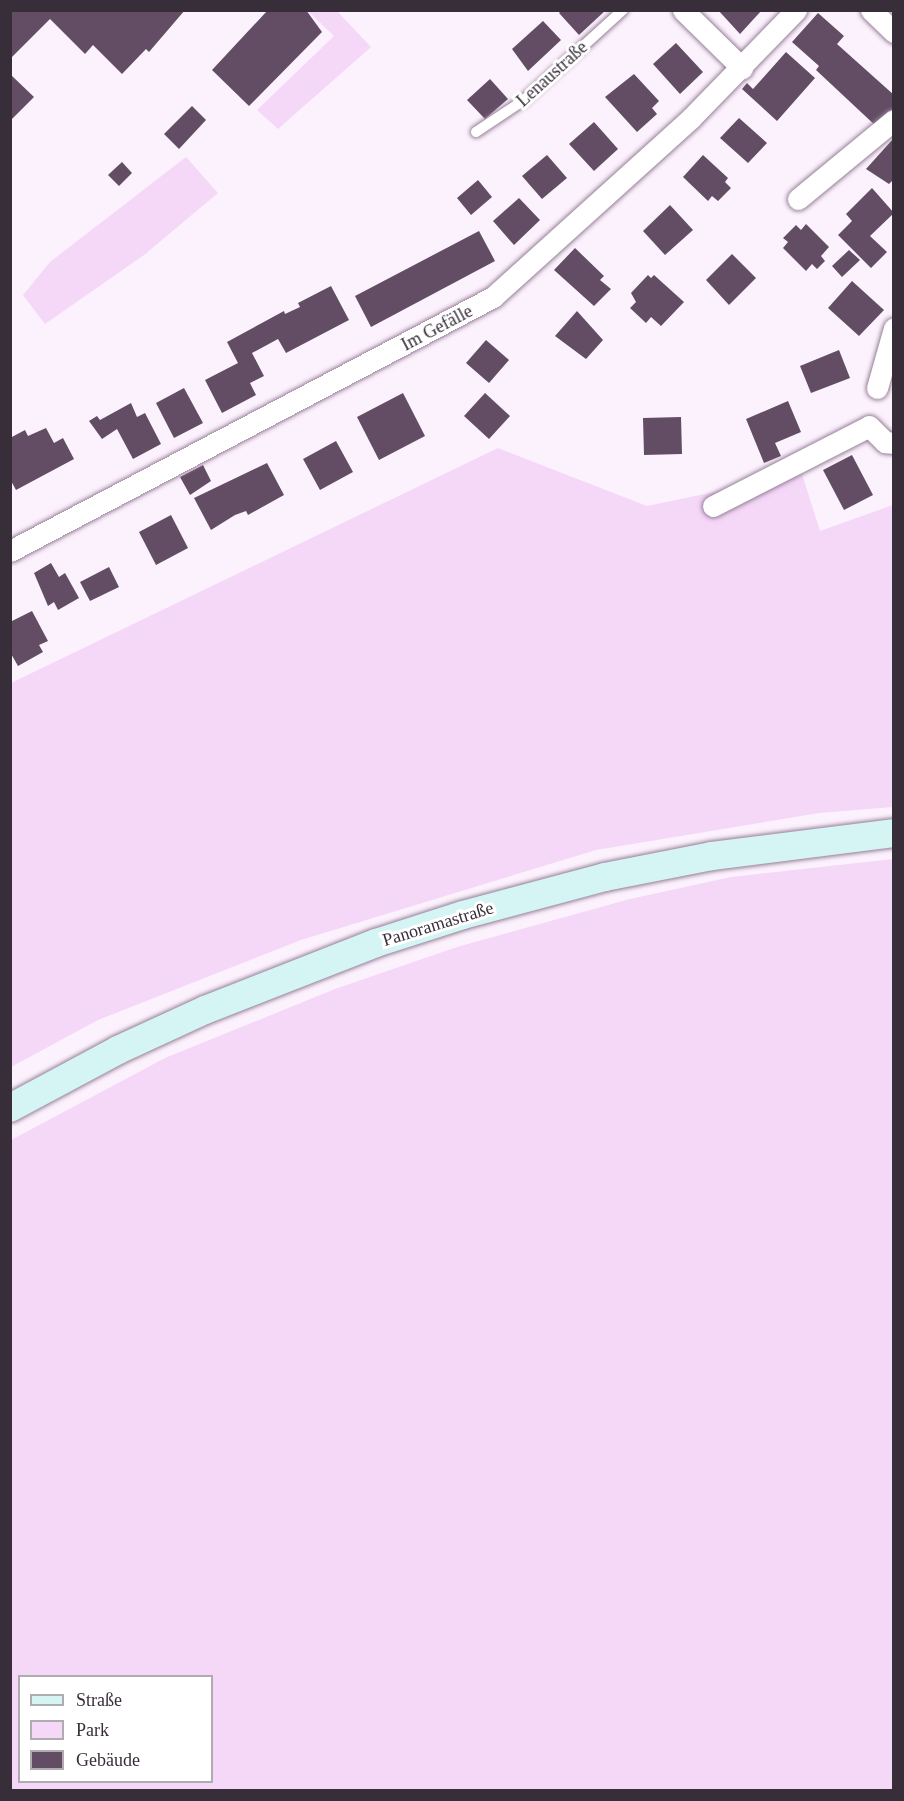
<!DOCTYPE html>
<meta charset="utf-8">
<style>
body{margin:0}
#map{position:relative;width:904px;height:1801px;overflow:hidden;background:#fcf2fd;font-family:"Times New Roman",serif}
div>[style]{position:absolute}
.green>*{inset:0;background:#f5d7f8}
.building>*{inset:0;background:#624d64}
.roads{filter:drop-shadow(0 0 2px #967f98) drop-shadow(0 0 2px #967f98)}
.service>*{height:10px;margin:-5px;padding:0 5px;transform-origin:5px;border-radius:5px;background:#fff}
.minor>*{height:21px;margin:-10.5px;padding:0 10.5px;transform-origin:10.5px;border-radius:10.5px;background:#fff}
.secondary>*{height:28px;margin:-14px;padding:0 14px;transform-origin:14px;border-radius:14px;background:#d4f5f3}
span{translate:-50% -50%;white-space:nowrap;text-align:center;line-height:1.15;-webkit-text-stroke:6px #fff;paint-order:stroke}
.street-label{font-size:18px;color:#382e39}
.frame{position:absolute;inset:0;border:12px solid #382e39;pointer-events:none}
.legend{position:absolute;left:18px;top:1675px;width:195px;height:108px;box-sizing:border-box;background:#fff;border:2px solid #afabb0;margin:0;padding:8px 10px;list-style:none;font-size:18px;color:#382e39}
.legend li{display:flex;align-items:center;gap:12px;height:30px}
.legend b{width:30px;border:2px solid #afabb0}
</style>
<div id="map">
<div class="green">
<i style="clip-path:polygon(308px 11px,337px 11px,371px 47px,278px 129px,257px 110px,334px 36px)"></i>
<i style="clip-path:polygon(186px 157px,218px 193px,144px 255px,45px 324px,23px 295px,50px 262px)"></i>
<i style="clip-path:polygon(498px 448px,647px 506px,802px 474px,820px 531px,893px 505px,893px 807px,819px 813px,596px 850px,301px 940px,98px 1020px,11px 1067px,11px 683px)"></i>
<i style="clip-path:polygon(evenodd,893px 859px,893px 1790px,11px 1790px,11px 1140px,165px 1058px,335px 989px,457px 947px,630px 899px,731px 877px,893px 859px,212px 1676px,212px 1782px,20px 1782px,20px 1676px,212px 1676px)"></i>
</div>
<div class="building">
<i style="clip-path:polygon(10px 10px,185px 10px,149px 52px,146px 49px,122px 74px,93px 45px,85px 54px,50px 19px,10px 59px)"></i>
<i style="clip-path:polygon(268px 10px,306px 10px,322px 32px,249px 106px,212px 70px)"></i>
<i style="clip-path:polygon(562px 10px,606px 10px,579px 35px,559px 13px)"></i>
<i style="clip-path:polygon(718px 10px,762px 10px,740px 34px)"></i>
<i style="clip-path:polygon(818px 13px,844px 36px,837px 44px,894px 95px,894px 111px,878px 128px,816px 70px,819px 66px,792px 42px)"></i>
<i style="clip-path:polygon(543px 21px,561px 40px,528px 71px,512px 49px)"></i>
<i style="clip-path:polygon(676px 43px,703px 72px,680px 94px,653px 64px)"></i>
<i style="clip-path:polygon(786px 52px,815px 78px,777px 121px,742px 89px,747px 83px,753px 89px)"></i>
<i style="clip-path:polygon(10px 74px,34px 97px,10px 121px)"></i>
<i style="clip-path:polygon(634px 74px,659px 101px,652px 108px,657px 114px,637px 132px,605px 97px)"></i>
<i style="clip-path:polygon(490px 79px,508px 99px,485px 119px,467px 100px)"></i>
<i style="clip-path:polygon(192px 106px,206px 120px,179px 149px,164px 134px)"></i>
<i style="clip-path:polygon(739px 118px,767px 143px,748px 163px,720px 138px)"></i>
<i style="clip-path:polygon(594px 122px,618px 149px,594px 171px,569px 144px)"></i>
<i style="clip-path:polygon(892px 140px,894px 179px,889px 184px,866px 169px)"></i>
<i style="clip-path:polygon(547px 155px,567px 178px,542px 199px,522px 176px)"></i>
<i style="clip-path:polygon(703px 155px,728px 178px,725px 182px,731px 188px,718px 201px,712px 196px,708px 201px,683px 177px)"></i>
<i style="clip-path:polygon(122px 162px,132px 173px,119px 186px,108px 175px)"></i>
<i style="clip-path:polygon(478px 180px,492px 197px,471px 215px,457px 198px)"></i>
<i style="clip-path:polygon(872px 188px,894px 213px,870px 236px,887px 252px,871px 268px,838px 235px,852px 221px,846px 214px)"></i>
<i style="clip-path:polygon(519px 198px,540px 220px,514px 245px,493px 221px)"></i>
<i style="clip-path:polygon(670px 205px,693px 230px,665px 255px,643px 231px)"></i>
<i style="clip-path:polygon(806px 224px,829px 247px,821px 256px,825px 261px,817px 269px,812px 264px,806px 271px,783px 248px,788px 242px,783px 238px,796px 225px,801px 230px)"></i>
<i style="clip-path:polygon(479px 231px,495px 261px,371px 327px,355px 296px)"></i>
<i style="clip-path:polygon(575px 248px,604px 276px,600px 280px,611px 289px,594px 306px,554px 270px)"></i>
<i style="clip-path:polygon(849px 250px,860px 260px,842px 277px,832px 266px)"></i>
<i style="clip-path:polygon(732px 254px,756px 278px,729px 305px,706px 280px)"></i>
<i style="clip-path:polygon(648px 275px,651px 278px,654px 275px,684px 302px,661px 326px,651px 317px,646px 323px,630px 308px,636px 302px,631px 293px)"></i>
<i style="clip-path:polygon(852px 281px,884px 310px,859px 336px,828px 308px)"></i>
<i style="clip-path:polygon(331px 286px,349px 320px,286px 353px,278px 339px,252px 353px,264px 376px,250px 383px,256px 395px,222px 413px,205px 380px,238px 363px,227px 342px,284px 311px,285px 314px,300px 307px,298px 303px)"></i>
<i style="clip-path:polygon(577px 311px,603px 340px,586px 359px,555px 336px)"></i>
<i style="clip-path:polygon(486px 340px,509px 360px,489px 383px,466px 363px)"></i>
<i style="clip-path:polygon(839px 350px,850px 378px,811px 393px,800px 366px)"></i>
<i style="clip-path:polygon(184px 388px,203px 423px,174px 438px,156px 403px)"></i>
<i style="clip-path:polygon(403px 393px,425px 436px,379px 460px,357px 417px)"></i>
<i style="clip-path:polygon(485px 393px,510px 416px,489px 439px,464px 416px)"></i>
<i style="clip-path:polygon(788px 401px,801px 432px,775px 443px,781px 456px,764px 463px,746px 419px)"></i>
<i style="clip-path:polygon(131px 403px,137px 417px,145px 413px,161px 444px,133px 459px,117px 429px,102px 439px,89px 421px,97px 416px,100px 420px)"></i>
<i style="clip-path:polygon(681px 417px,682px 454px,644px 455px,643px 418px)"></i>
<i style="clip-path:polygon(46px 428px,54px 443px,63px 438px,74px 459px,16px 490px,10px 479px,10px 438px,25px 430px,28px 436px)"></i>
<i style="clip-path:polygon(336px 441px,353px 472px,320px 490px,303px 459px)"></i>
<i style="clip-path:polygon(852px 455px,873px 495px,844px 510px,823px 470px)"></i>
<i style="clip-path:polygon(267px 463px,284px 495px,248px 515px,246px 511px,235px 515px,211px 530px,194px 498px)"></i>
<i style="clip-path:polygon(203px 465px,211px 481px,190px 495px,180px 477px)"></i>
<i style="clip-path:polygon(171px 515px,188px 548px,156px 565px,139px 532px)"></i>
<i style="clip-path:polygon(51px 563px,59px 577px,65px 573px,79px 598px,58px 610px,54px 602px,48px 606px,34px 573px)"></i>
<i style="clip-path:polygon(109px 567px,119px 587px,90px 601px,80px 582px)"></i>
<i style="clip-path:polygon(32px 611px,48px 641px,39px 645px,43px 652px,18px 666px,10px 652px,10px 622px)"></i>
</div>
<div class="roads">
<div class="service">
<i style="left:476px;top:132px;width:58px;rotate:-33.7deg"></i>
<i style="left:524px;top:100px;width:134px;rotate:-42.3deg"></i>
</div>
<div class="minor">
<i style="left:683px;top:10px;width:83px;rotate:44.5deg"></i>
<i style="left:871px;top:10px;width:32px;rotate:44deg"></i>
<i style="left:798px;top:199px;width:124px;rotate:-39.5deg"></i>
<i style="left:877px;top:388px;width:62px;rotate:-74.2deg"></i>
<i style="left:713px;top:506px;width:175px;rotate:-27.1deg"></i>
<i style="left:869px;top:426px;width:23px;rotate:45deg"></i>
<i style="left:885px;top:442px;width:9px;rotate:6deg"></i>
<i style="left:10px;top:551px;width:546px;rotate:-27.74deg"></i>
<i style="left:493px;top:297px;width:267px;rotate:-42.1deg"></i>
<i style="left:691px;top:118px;width:151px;rotate:-45.8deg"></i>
</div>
<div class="secondary">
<i style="left:10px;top:1108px;width:123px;rotate:-28.2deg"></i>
<i style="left:118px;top:1050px;width:96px;rotate:-24.7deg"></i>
<i style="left:205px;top:1010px;width:184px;rotate:-21.4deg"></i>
<i style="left:376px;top:943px;width:91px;rotate:-17.8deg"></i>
<i style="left:463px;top:915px;width:147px;rotate:-15deg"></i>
<i style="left:605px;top:877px;width:109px;rotate:-11.1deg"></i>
<i style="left:712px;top:856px;width:183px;rotate:-7.2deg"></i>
</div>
</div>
<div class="street-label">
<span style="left:552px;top:74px;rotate:-42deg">Lenaustraße</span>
<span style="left:437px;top:328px;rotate:-28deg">Im Gefälle</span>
<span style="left:438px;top:924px;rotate:-17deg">Panoramastraße</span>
</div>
<div class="frame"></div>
<ul class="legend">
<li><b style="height:8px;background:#d4f5f3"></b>Straße</li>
<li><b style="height:16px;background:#f5d7f8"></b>Park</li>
<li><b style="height:16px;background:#624d64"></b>Gebäude</li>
</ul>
</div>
